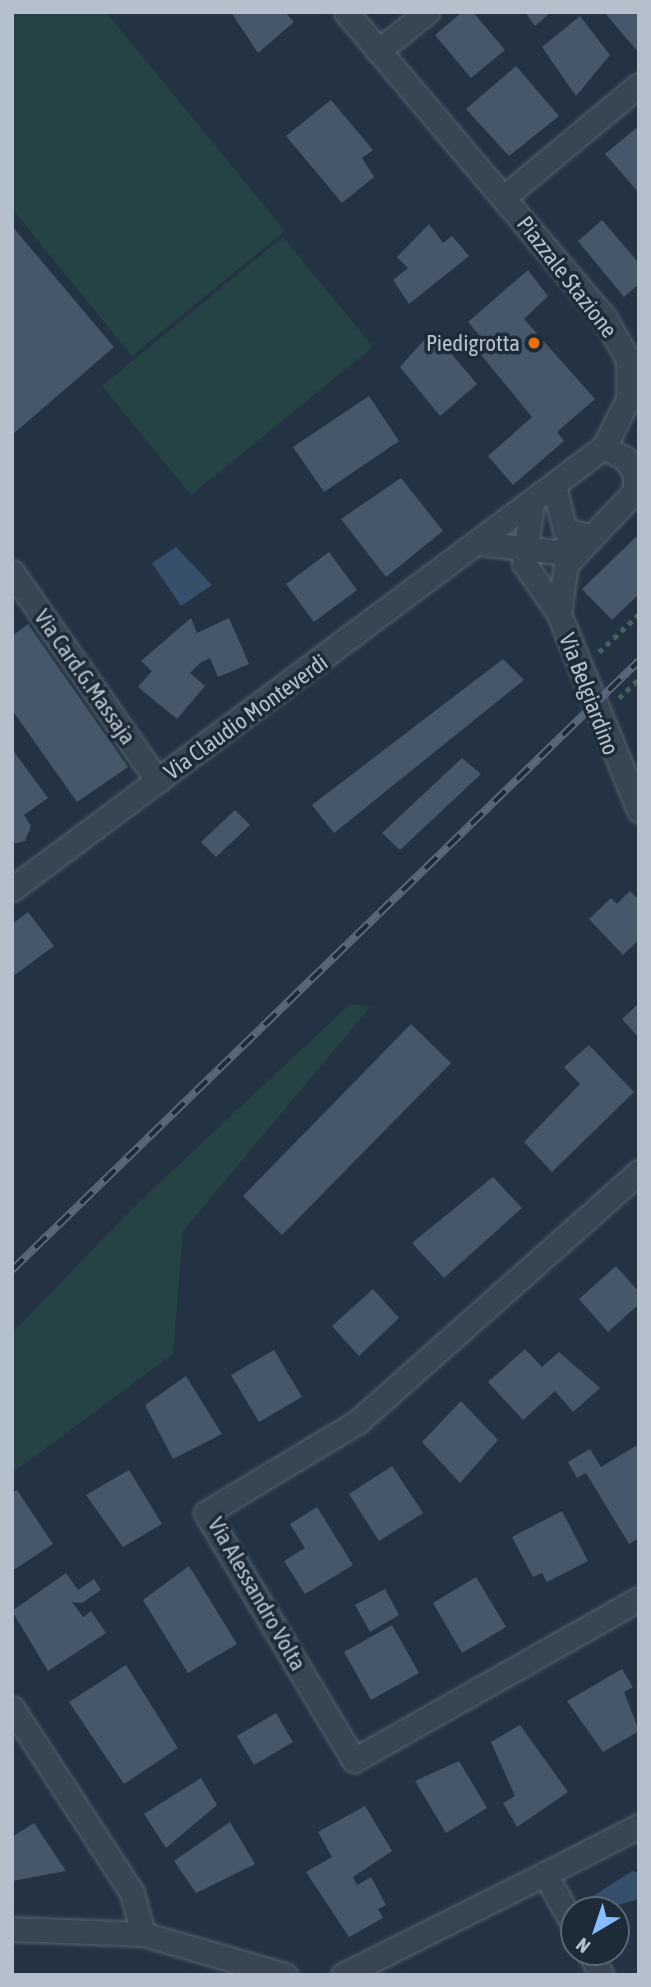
<!DOCTYPE html>
<style>
body{margin:0}
#map{position:relative;width:651px;height:1987px;overflow:hidden;background:#233343;font-family:"Asap Condensed",sans-serif}
div>[style]{position:absolute}
.green>*{inset:0;background:#254344}
.water>*{inset:0;background:#36506c}
.building>*{inset:0;background:#47576a}
.path>*{height:4.5px;margin-top:-2.25px;transform-origin:0;background:repeating-linear-gradient(90deg,#446061 0 5px,transparent 0 10px)}
.roads{filter:drop-shadow(0 0 2px #566370) drop-shadow(0 0 2px #566370)}
.street>*{height:23px;margin:-11.5px;padding:0 11.5px;transform-origin:11.5px;border-radius:11.5px;background:#384553}
.rail>*{height:8px;margin-top:-4px;transform-origin:0;background:repeating-linear-gradient(90deg,#1d2a38 0 16px,#5a697a 0 32px);box-sizing:border-box;border-block:2px solid #5a697a}
.dots>*{width:19px;height:19px;translate:-50% -50%;box-sizing:border-box;border:4px solid #1d2a38;border-radius:50%}
span{translate:-50% -50%;white-space:nowrap;text-align:center;line-height:1.15;-webkit-text-stroke:7px #1d2a38;paint-order:stroke}
.street-label{font-size:23px;color:#b5c0cd}
.poi-label{font-size:23px;color:#b5c0cd}
.right{translate:-100% -50%;text-align:right}
.frame{position:absolute;inset:0;border:14px solid #b5c0cd;pointer-events:none}
.north{position:absolute;left:560px;top:1896px;width:70px;height:70px;box-sizing:border-box;background:#1d2a38;border:2px solid #5a6674;border-radius:50%;rotate:219deg;font-size:19px;font-weight:700;line-height:28px;text-align:center;color:#b5c0cd}
.north::after{content:'';display:block;margin:auto;width:24px;height:32px;background:#88beff;clip-path:polygon(50% 0,100% 100%,50% 72%,0 100%)}
</style>
<div id="map">
<div class="green">
<i style="clip-path:polygon(12px 12px,106px 12px,285px 231px,132px 356px,12px 209px)"></i>
<i style="clip-path:polygon(283px 237px,373px 347px,191px 495px,102px 386px)"></i>
<i style="clip-path:polygon(350px 1004px,371px 1006px,183px 1231px,173px 1354px,12px 1473px,12px 1333px,135px 1206px)"></i>
</div>
<div class="water">
<i style="clip-path:polygon(176px 547px,212px 585px,181px 606px,152px 563px)"></i>
<i style="clip-path:polygon(632px 1871px,639px 1873px,639px 1899px,600px 1910px,593px 1896px)"></i>
</div>
<div class="building">
<i style="clip-path:polygon(231px 12px,285px 12px,294px 22px,258px 53px)"></i>
<i style="clip-path:polygon(462px 12px,473px 12px,505px 50px,471px 78px,435px 35px)"></i>
<i style="clip-path:polygon(525px 12px,551px 12px,535px 26px)"></i>
<i style="clip-path:polygon(604px 12px,639px 12px,639px 53px)"></i>
<i style="clip-path:polygon(580px 16px,610px 55px,576px 96px,542px 47px)"></i>
<i style="clip-path:polygon(516px 66px,559px 116px,509px 156px,466px 109px)"></i>
<i style="clip-path:polygon(331px 100px,373px 150px,362px 158px,374px 177px,342px 203px,286px 136px)"></i>
<i style="clip-path:polygon(639px 126px,639px 193px,605px 154px)"></i>
<i style="clip-path:polygon(602px 220px,639px 263px,639px 284px,624px 297px,578px 241px)"></i>
<i style="clip-path:polygon(429px 224px,443px 243px,452px 236px,469px 256px,409px 304px,393px 280px,408px 268px,397px 257px)"></i>
<i style="clip-path:polygon(12px 226px,114px 347px,12px 435px)"></i>
<i style="clip-path:polygon(528px 270px,548px 296px,524px 319px,595px 399px,557px 432px,564px 441px,513px 485px,488px 456px,532px 417px,477px 350px,485px 342px,468px 322px)"></i>
<i style="clip-path:polygon(432px 331px,477px 384px,440px 416px,400px 367px)"></i>
<i style="clip-path:polygon(369px 396px,399px 441px,324px 492px,293px 447px)"></i>
<i style="clip-path:polygon(401px 478px,443px 531px,386px 577px,341px 519px)"></i>
<i style="clip-path:polygon(639px 534px,639px 594px,612px 620px,582px 589px)"></i>
<i style="clip-path:polygon(329px 552px,357px 590px,314px 622px,286px 584px)"></i>
<i style="clip-path:polygon(191px 618px,197px 633px,229px 618px,249px 664px,218px 677px,210px 658px,200px 663px,190px 673px,205px 686px,177px 719px,138px 687px,152px 671px,141px 661px)"></i>
<i style="clip-path:polygon(28px 624px,128px 767px,77px 802px,12px 710px,12px 636px)"></i>
<i style="clip-path:polygon(503px 659px,524px 680px,334px 833px,312px 805px)"></i>
<i style="clip-path:polygon(12px 749px,48px 798px,24px 815px,31px 826px,25px 841px,12px 844px)"></i>
<i style="clip-path:polygon(462px 758px,481px 774px,400px 850px,382px 833px)"></i>
<i style="clip-path:polygon(235px 810px,250px 825px,216px 857px,201px 842px)"></i>
<i style="clip-path:polygon(630px 891px,639px 900px,639px 940px,623px 955px,589px 919px,611px 898px,617px 904px)"></i>
<i style="clip-path:polygon(28px 912px,54px 946px,12px 977px,12px 924px)"></i>
<i style="clip-path:polygon(639px 1003px,639px 1038px,622px 1019px)"></i>
<i style="clip-path:polygon(411px 1024px,451px 1063px,282px 1235px,243px 1196px)"></i>
<i style="clip-path:polygon(589px 1045px,634px 1092px,552px 1172px,524px 1142px,580px 1084px,564px 1067px)"></i>
<i style="clip-path:polygon(493px 1177px,522px 1208px,444px 1278px,412px 1243px)"></i>
<i style="clip-path:polygon(616px 1266px,639px 1292px,639px 1304px,608px 1332px,579px 1299px)"></i>
<i style="clip-path:polygon(373px 1289px,399px 1318px,359px 1356px,332px 1326px)"></i>
<i style="clip-path:polygon(525px 1349px,542px 1367px,559px 1352px,600px 1388px,573px 1412px,555px 1391px,523px 1420px,488px 1382px)"></i>
<i style="clip-path:polygon(274px 1350px,302px 1397px,259px 1422px,231px 1375px)"></i>
<i style="clip-path:polygon(186px 1376px,222px 1434px,173px 1459px,145px 1405px)"></i>
<i style="clip-path:polygon(461px 1401px,498px 1440px,460px 1483px,422px 1442px)"></i>
<i style="clip-path:polygon(639px 1444px,639px 1538px,629px 1544px,586px 1473px,577px 1478px,568px 1462px,590px 1449px,601px 1467px)"></i>
<i style="clip-path:polygon(392px 1466px,423px 1513px,379px 1541px,349px 1494px)"></i>
<i style="clip-path:polygon(129px 1470px,162px 1524px,123px 1547px,86px 1495px)"></i>
<i style="clip-path:polygon(17px 1490px,53px 1544px,12px 1571px,12px 1493px)"></i>
<i style="clip-path:polygon(317px 1507px,353px 1565px,305px 1594px,284px 1561px,305px 1548px,290px 1524px)"></i>
<i style="clip-path:polygon(562px 1511px,588px 1561px,547px 1582px,542px 1573px,533px 1577px,512px 1537px)"></i>
<i style="clip-path:polygon(189px 1566px,237px 1644px,188px 1673px,143px 1600px)"></i>
<i style="clip-path:polygon(66px 1573px,78px 1590px,94px 1579px,101px 1590px,82px 1603px,72px 1602px,83px 1617px,91px 1611px,106px 1633px,48px 1671px,12px 1611px)"></i>
<i style="clip-path:polygon(476px 1577px,506px 1627px,462px 1653px,433px 1603px)"></i>
<i style="clip-path:polygon(385px 1589px,399px 1615px,370px 1632px,355px 1605px)"></i>
<i style="clip-path:polygon(392px 1625px,419px 1673px,371px 1700px,344px 1652px)"></i>
<i style="clip-path:polygon(126px 1665px,178px 1748px,124px 1784px,69px 1702px)"></i>
<i style="clip-path:polygon(622px 1669px,633px 1687px,624px 1692px,639px 1731px,603px 1752px,567px 1701px)"></i>
<i style="clip-path:polygon(276px 1713px,293px 1742px,254px 1765px,237px 1736px)"></i>
<i style="clip-path:polygon(520px 1725px,568px 1792px,517px 1827px,503px 1803px,515px 1796px,491px 1742px)"></i>
<i style="clip-path:polygon(459px 1761px,487px 1808px,446px 1833px,415px 1781px)"></i>
<i style="clip-path:polygon(201px 1778px,217px 1805px,166px 1848px,144px 1814px)"></i>
<i style="clip-path:polygon(365px 1806px,392px 1851px,353px 1877px,357px 1885px,371px 1877px,386px 1905px,378px 1909px,383px 1918px,349px 1937px,306px 1872px,332px 1857px,318px 1832px)"></i>
<i style="clip-path:polygon(230px 1822px,255px 1864px,196px 1893px,174px 1861px)"></i>
<i style="clip-path:polygon(34px 1823px,66px 1871px,12px 1881px,12px 1837px)"></i>
</div>
<div class="path">
<i style="left:599px;top:652px;width:55px;rotate:-43.5deg"></i>
<i style="left:619px;top:698px;width:28px;rotate:-44deg"></i>
</div>
<div class="roads">
<div class="street">
<i style="left:346px;top:12px;width:402px;rotate:49.8deg"></i>
<i style="left:605px;top:319px;width:61px;rotate:60.5deg"></i>
<i style="left:378px;top:51px;width:63px;rotate:-38.5deg"></i>
<i style="left:504px;top:197px;width:175px;rotate:-39.7deg"></i>
<i style="left:604px;top:447px;width:25px;rotate:29deg"></i>
<i style="left:626px;top:459px;width:17px;rotate:59deg"></i>
<i style="left:635px;top:474px;width:19px;rotate:90deg"></i>
<i style="left:554px;top:486px;width:45px;rotate:76deg"></i>
<i style="left:565px;top:530px;width:25px;rotate:14deg"></i>
<i style="left:532px;top:503px;width:61px;rotate:97.6deg"></i>
<i style="left:524px;top:563px;width:62px;rotate:55.5deg"></i>
<i style="left:559px;top:614px;width:212px;rotate:67.8deg"></i>
<i style="left:480px;top:543px;width:78px;rotate:6.7deg"></i>
<i style="left:557px;top:552px;width:26px;rotate:-28deg"></i>
<i style="left:12px;top:572px;width:255px;rotate:55.1deg"></i>
<i style="left:559px;top:614px;width:50px;rotate:-82deg"></i>
<i style="left:566px;top:564px;width:106px;rotate:-46.5deg"></i>
<i style="left:12px;top:889px;width:739px;rotate:-36.75deg"></i>
<i style="left:604px;top:447px;width:54px;rotate:-63.4deg"></i>
<i style="left:628px;top:399px;width:40px;rotate:-90deg"></i>
<i style="left:639px;top:1172px;width:377px;rotate:138.4deg"></i>
<i style="left:357px;top:1422px;width:176px;rotate:148.9deg"></i>
<i style="left:206px;top:1513px;width:288px;rotate:59.1deg"></i>
<i style="left:354px;top:1760px;width:327px;rotate:-29.5deg"></i>
<i style="left:12px;top:1708px;width:221px;rotate:57deg"></i>
<i style="left:132px;top:1893px;width:42px;rotate:75deg"></i>
<i style="left:574px;top:1926px;width:60px;rotate:-119.1deg"></i>
<i style="left:545px;top:1874px;width:106px;rotate:-27.1deg"></i>
<i style="left:12px;top:1929px;width:131px;rotate:2.2deg"></i>
<i style="left:143px;top:1934px;width:148px;rotate:16.1deg"></i>
<i style="left:589px;top:1952px;width:26px;rotate:61deg"></i>
<i style="left:343px;top:1975px;width:226px;rotate:-26.6deg"></i>
</div>
</div>
<div class="rail">
<i style="left:12px;top:1270px;width:874px;rotate:-44.17deg"></i>
</div>
<div class="dots">
<i style="left:534px;top:343px;background:#e8710a"></i>
</div>
<div class="street-label">
<span style="left:567px;top:277px;rotate:52deg">Piazzale Stazione</span>
<span style="left:85px;top:677px;rotate:55deg">Via Card.G.Massaja</span>
<span style="left:589px;top:694px;rotate:69deg">Via Belgiardino</span>
<span style="left:246px;top:717px;rotate:-36deg">Via Claudio Monteverdi</span>
<span style="left:257px;top:1594px;rotate:60deg">Via Alessandro Volta</span>
</div>
<div class="poi-label">
<span class="right" style="left:520px;top:343px">Piedigrotta</span>
</div>
<div class="frame"></div>
<div class="north">N</div>
</div>
